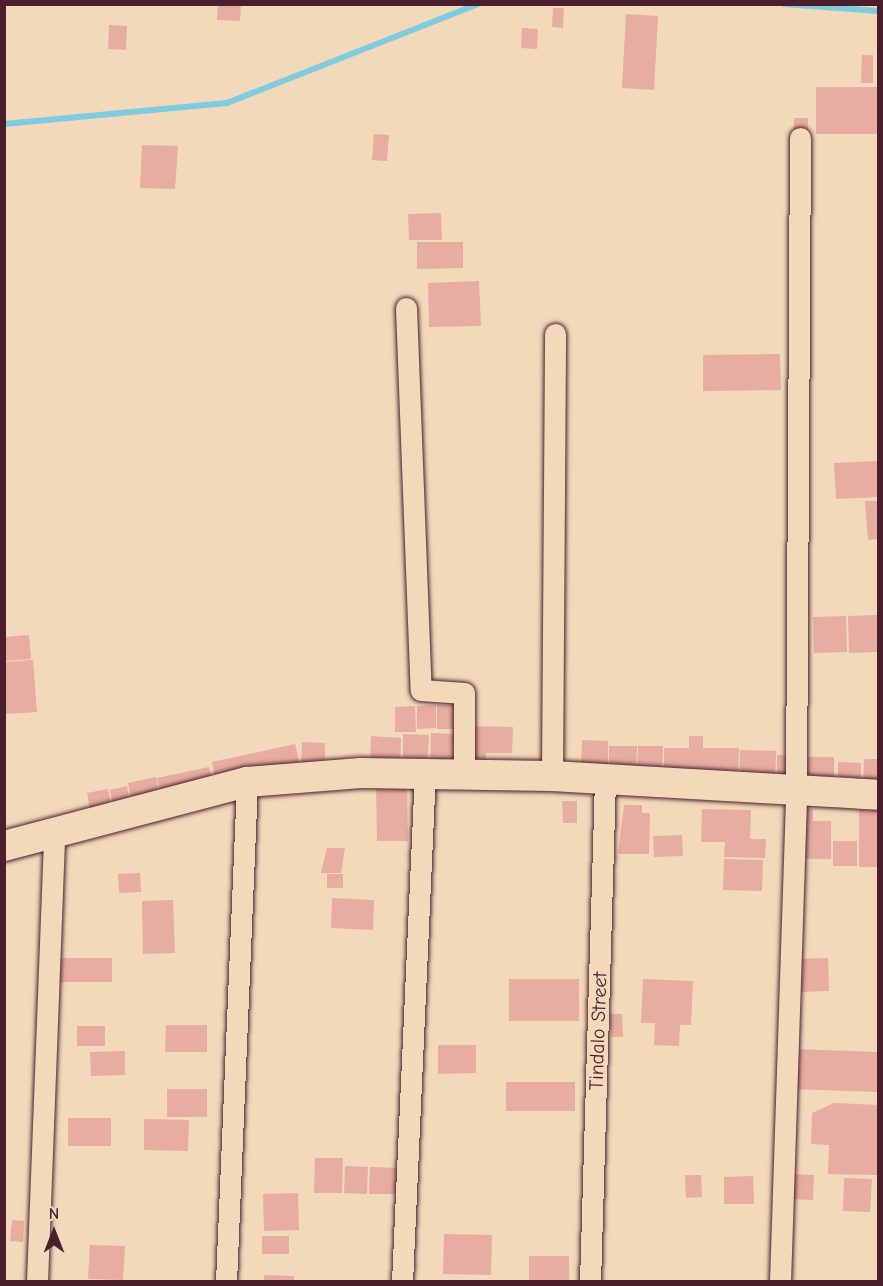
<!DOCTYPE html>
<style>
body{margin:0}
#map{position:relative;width:883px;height:1286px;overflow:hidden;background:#f2d9ba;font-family:"Comic Neue",sans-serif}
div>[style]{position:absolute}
.stream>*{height:6px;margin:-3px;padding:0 3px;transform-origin:3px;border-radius:3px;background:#7fccde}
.building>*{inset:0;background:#e6ada0}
.roads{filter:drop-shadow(0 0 2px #4a1f2b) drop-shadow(0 0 2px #4a1f2b)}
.street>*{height:21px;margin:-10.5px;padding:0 10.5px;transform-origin:10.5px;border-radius:10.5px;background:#f2d9ba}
.secondary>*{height:30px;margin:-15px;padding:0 15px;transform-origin:15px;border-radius:15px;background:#f2d9ba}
span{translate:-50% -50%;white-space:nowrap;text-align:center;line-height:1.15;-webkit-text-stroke:6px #f2d9ba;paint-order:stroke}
.street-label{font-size:20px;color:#4a1f2b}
.frame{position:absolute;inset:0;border:6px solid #4a1f2b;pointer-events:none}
.north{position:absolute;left:24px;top:1202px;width:60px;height:60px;-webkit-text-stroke:4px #f2d9ba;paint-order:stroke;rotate:0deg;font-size:16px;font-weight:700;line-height:24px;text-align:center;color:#4a1f2b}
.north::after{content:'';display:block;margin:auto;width:21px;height:27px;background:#4a1f2b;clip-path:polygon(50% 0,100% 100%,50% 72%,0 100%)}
</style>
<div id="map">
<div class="stream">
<i style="left:784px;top:4px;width:94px;rotate:4.3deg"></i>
<i style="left:4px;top:124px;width:224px;rotate:-5.4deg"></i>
<i style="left:227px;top:103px;width:270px;rotate:-21.5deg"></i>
</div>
<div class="building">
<i style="clip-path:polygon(218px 4px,241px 4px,240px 21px,217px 20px)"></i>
<i style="clip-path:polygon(553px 8px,564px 8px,563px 28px,552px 27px)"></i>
<i style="clip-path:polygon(626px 14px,658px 16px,654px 90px,622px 88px)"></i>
<i style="clip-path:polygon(109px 25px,127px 26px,126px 50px,108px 49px)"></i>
<i style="clip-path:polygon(522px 28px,538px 29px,537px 49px,521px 48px)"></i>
<i style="clip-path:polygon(862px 55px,873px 55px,873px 83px,861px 83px)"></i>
<i style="clip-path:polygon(816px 87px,878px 87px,878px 134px,816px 134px)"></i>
<i style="clip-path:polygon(794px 118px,808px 118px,808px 133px,794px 133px)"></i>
<i style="clip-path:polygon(374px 134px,389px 135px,387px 161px,372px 160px)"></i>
<i style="clip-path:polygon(142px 145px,178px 146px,175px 189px,140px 188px)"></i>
<i style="clip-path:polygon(441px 213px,442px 240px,409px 240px,408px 214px)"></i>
<i style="clip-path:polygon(417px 242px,463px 242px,463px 268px,417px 269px)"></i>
<i style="clip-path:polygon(479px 281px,481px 326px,429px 327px,428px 283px)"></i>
<i style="clip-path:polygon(780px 354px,781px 390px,703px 391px,703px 355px)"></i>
<i style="clip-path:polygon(878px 461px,878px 497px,836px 499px,834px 463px)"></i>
<i style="clip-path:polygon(865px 501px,878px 501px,878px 539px,868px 540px)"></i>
<i style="clip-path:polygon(878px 615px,878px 652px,849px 653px,848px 616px)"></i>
<i style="clip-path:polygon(846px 616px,847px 652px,814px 653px,813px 617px)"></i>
<i style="clip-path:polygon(29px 635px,31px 659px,4px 661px,4px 637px)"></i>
<i style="clip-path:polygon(33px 660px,37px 712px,4px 714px,4px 662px)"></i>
<i style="clip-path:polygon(436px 705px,436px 728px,417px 729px,417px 706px)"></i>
<i style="clip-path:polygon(437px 705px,459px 705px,459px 729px,437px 729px)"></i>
<i style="clip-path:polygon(415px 706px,416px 732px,395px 732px,395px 707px)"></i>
<i style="clip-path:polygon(472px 726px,513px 727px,512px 753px,486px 753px,486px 768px,471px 768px)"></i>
<i style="clip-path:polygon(431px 733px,454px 734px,453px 768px,430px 767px)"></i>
<i style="clip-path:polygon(403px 734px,429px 735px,427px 767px,403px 766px)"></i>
<i style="clip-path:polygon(371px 736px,401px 738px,400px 765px,370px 763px)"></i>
<i style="clip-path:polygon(689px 736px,703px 736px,703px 748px,739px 748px,738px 786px,664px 778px,664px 748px,689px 748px)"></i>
<i style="clip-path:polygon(582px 740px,608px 741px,608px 777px,581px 777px)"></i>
<i style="clip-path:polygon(302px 742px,325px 743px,325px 768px,301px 767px)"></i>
<i style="clip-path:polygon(295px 744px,301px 770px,217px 786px,212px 762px)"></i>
<i style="clip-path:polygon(609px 746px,637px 746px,636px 779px,609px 778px)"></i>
<i style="clip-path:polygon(638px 746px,663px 746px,662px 780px,637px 780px)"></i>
<i style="clip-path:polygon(740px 750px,776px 751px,775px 787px,739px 787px)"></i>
<i style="clip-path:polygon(777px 755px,794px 755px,794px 783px,777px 783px)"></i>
<i style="clip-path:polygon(808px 757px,834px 757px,834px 788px,807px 787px)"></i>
<i style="clip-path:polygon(864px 759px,878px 759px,878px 789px,863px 789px)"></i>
<i style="clip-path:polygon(838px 762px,861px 763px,861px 785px,838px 785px)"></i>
<i style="clip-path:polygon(209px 767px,213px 786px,161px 797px,157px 778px)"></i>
<i style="clip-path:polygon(156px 777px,160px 799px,132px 804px,128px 783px)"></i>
<i style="clip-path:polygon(376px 785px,407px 785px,408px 841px,377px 841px)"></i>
<i style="clip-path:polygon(127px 786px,131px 806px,114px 810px,110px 790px)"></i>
<i style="clip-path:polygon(108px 789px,112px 810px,91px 815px,87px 793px)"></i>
<i style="clip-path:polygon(562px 801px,577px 801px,577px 823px,563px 823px)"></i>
<i style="clip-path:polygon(624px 805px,642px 805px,642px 813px,650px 813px,649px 854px,618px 854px)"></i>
<i style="clip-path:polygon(702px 809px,751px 810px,750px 839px,766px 839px,765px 858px,724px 857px,725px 842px,701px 842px)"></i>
<i style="clip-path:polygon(802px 809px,813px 809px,813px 821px,831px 821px,831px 859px,801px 859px)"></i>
<i style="clip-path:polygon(859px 810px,878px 810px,878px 867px,859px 867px)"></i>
<i style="clip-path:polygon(682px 835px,683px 856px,654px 857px,653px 836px)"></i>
<i style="clip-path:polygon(833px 841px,857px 841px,857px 866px,833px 866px)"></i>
<i style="clip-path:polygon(327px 848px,345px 848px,341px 873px,321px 873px)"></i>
<i style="clip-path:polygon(724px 859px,763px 860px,762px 891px,723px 890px)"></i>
<i style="clip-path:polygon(140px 873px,141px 892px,119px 893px,118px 874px)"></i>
<i style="clip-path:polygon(327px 874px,343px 874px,343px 888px,327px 888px)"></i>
<i style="clip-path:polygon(332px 898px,374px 900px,373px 930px,331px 928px)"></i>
<i style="clip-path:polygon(173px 900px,175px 953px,143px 954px,142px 901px)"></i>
<i style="clip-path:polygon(58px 958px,112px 958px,112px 982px,58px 982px)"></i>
<i style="clip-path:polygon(828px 958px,829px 991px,798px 992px,797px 959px)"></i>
<i style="clip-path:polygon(509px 979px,579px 979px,579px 1021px,509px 1021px)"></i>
<i style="clip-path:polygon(643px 979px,693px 981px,691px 1025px,680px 1025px,679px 1046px,654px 1045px,655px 1023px,641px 1023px)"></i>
<i style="clip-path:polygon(610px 1014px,622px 1014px,623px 1037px,611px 1037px)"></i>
<i style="clip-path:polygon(166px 1025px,207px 1025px,207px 1052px,165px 1052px)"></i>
<i style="clip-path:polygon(77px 1026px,105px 1026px,105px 1046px,77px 1046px)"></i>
<i style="clip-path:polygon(438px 1045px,476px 1045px,476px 1073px,438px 1074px)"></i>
<i style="clip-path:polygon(792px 1049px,878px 1052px,878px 1092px,791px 1089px)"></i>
<i style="clip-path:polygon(125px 1051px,125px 1075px,91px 1076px,90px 1052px)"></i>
<i style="clip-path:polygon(506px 1082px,575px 1082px,575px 1111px,506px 1111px)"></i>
<i style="clip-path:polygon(167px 1089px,207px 1089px,207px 1117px,167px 1117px)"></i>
<i style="clip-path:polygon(834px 1103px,878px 1105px,878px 1175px,828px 1174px,829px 1145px,811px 1144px,812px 1113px)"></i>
<i style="clip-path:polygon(68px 1118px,111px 1118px,111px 1146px,68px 1146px)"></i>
<i style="clip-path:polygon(144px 1119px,189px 1120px,188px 1151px,144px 1150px)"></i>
<i style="clip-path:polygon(315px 1158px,343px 1158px,342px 1193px,314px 1193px)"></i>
<i style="clip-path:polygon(345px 1166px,368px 1167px,367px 1194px,344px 1193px)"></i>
<i style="clip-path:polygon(370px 1167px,397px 1168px,397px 1194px,369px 1194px)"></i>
<i style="clip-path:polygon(788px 1174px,814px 1175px,813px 1200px,787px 1199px)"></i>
<i style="clip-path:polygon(685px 1175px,701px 1175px,702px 1197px,686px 1198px)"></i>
<i style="clip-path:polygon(753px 1176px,754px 1204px,724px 1204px,724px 1177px)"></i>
<i style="clip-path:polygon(844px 1178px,872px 1179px,870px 1212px,843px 1211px)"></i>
<i style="clip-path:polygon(298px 1193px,299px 1230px,264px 1231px,263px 1194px)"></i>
<i style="clip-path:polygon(12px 1220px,24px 1221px,23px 1242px,10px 1241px)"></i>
<i style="clip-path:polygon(444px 1234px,492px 1235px,491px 1275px,443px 1274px)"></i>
<i style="clip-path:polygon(262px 1236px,289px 1236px,289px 1254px,262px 1254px)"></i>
<i style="clip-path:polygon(90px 1245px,125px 1246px,123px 1280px,88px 1279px)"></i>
<i style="clip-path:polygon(529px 1256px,569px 1256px,569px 1282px,529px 1282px)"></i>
<i style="clip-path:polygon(264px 1275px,294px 1276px,294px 1282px,264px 1282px)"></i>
</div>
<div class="roads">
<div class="street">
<i style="left:406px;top:308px;width:382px;rotate:87.8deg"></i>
<i style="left:421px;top:690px;width:43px;rotate:4deg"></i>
<i style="left:464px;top:693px;width:80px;rotate:90deg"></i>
<i style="left:552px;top:776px;width:442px;rotate:-89.6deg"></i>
<i style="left:37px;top:1282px;width:452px;rotate:-87.8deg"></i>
<i style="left:226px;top:1282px;width:500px;rotate:-87.59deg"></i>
<i style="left:402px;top:1282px;width:511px;rotate:-87.42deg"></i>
<i style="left:590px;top:1282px;width:501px;rotate:-88.29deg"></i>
<i style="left:780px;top:1282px;width:491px;rotate:-88.1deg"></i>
<i style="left:796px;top:791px;width:653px;rotate:-89.65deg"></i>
</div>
<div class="secondary">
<i style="left:4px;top:846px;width:251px;rotate:-14.8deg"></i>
<i style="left:247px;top:782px;width:114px;rotate:-4.5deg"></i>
<i style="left:361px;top:773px;width:191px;rotate:0.9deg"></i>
<i style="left:552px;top:776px;width:327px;rotate:3.3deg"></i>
</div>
</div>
<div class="street-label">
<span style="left:598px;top:1031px;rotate:-88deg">Tindalo Street</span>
</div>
<div class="frame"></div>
<div class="north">N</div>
</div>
